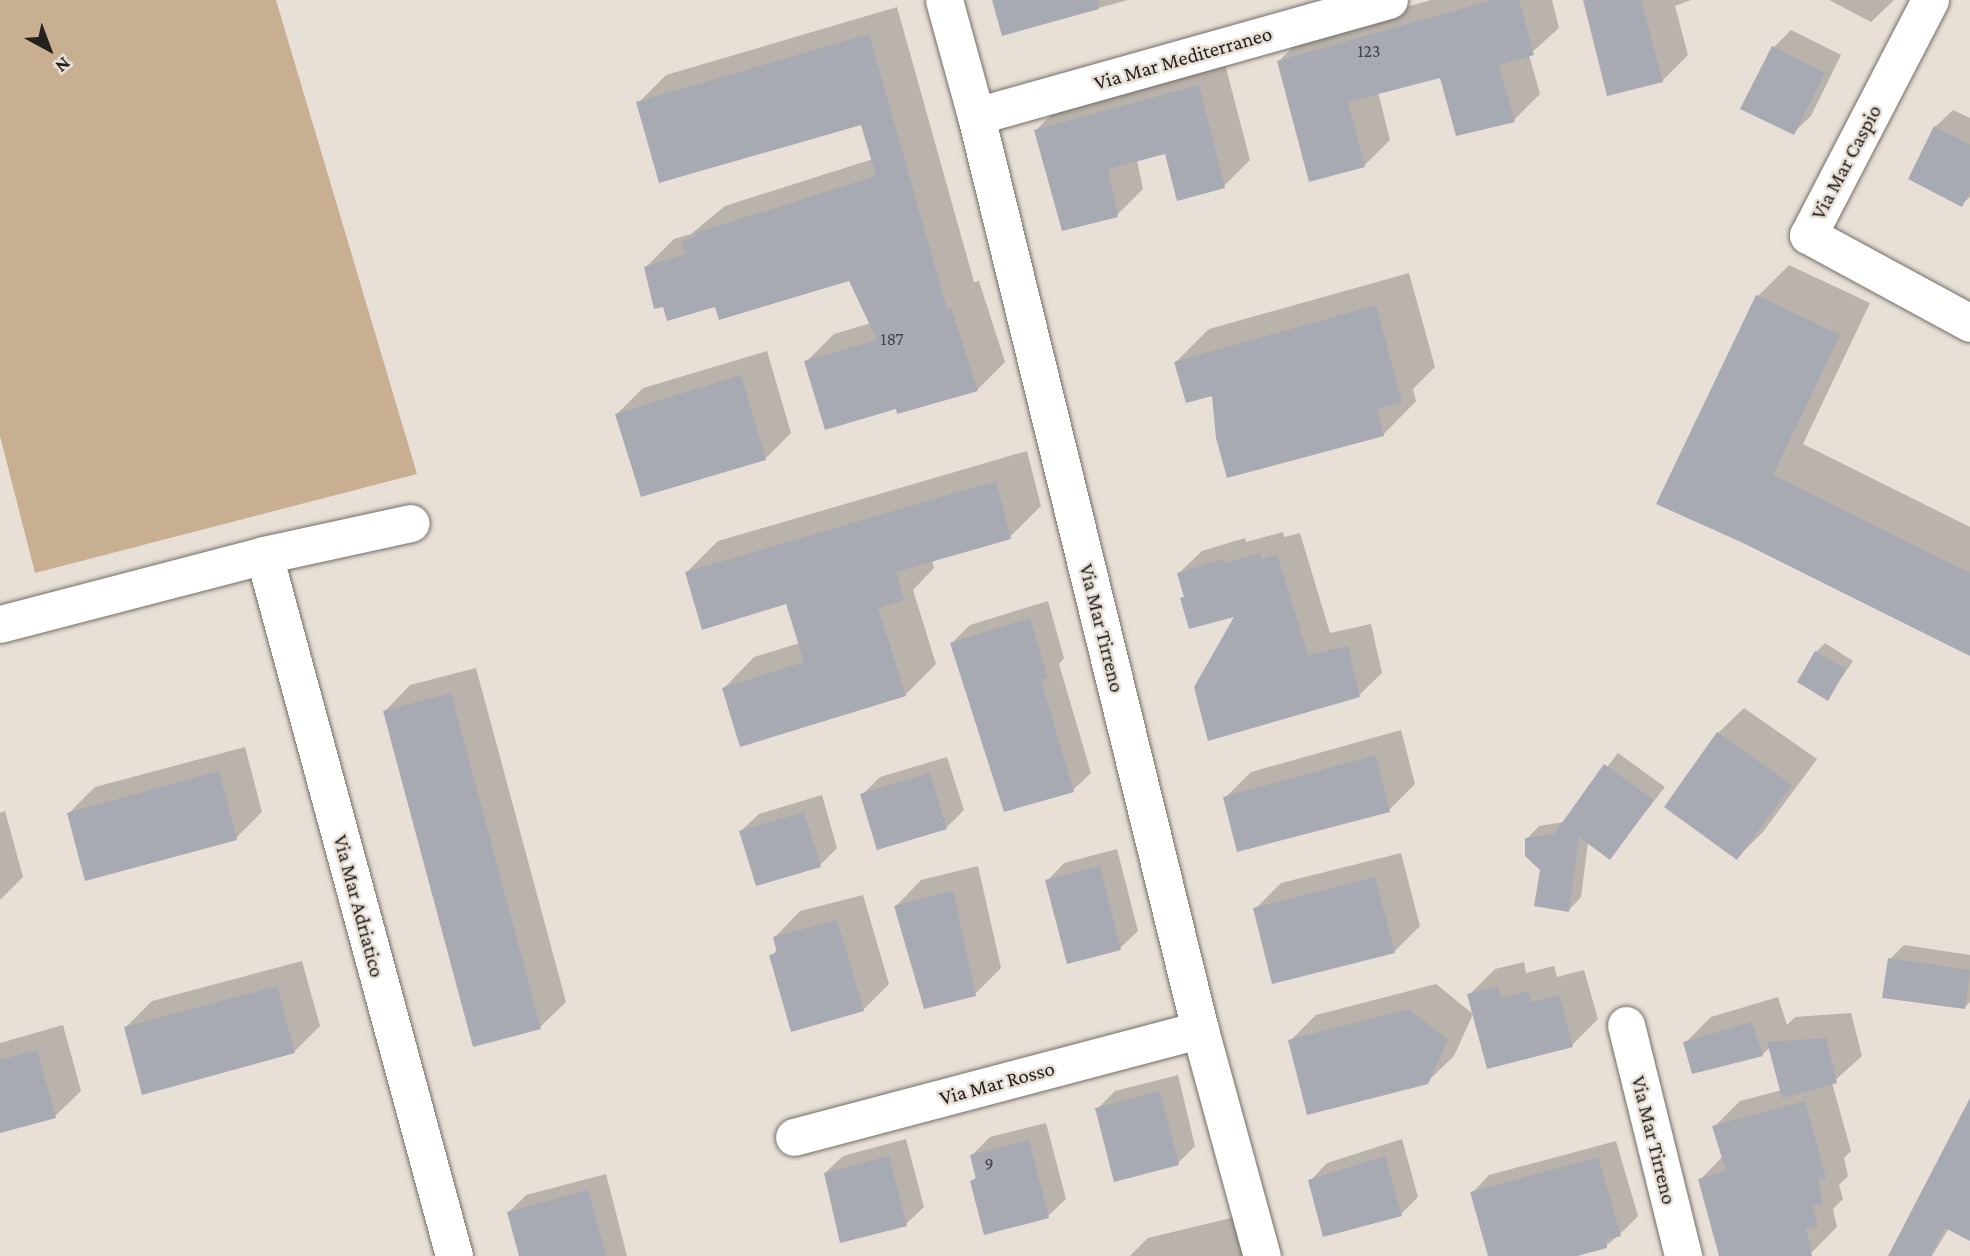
<!DOCTYPE html>
<style>
body{margin:0}
#map{position:relative;width:1970px;height:1256px;overflow:hidden;background:#e8e0d7;font-family:"Crimson Pro",serif}
div>[style]{position:absolute}
.green>*{inset:0;background:#c8af92}
.shadow>*{inset:0;background:#0003}
.building>*{inset:0;background:#a7a9b3}
.roads{filter:drop-shadow(0 0 2px #756e66) drop-shadow(0 0 2px #756e66)}
.minor>*{height:37px;margin:-18.5px;padding:0 18.5px;transform-origin:18.5px;border-radius:18.5px;background:#fff}
span{translate:-50% -50%;white-space:nowrap;text-align:center;line-height:1.15;-webkit-text-stroke:5px #e8e0d7;paint-order:stroke}
.number-label{font-size:18px;color:#444242}
.number-label span{-webkit-text-stroke-width:0}
.street-label{font-size:21px;color:#23201d}
.north{position:absolute;left:14px;top:14px;width:70px;height:70px;-webkit-text-stroke:5px #e8e0d7;paint-order:stroke;rotate:139deg;font-size:19px;font-weight:700;line-height:28px;text-align:center;color:#23201d}
.north::after{content:'';display:block;margin:auto;width:24px;height:32px;background:#23201d;clip-path:polygon(50% 0,100% 100%,50% 72%,0 100%)}
</style>
<div id="map">
<div class="green">
<i style="clip-path:polygon(0 0,276px 0,417px 474px,35px 573px,0 436px)"></i>
</div>
<div class="shadow">
<i style="clip-path:polygon(994px 0,1128px 0,1003px 34px)"></i>
<i style="clip-path:polygon(1431px 0,1552px 0,1559px 28px,1529px 55px,1540px 94px,1514px 120px,1441px 76px,1378px 92px,1390px 140px,1364px 166px,1279px 61px,1305px 35px)"></i>
<i style="clip-path:polygon(1584px 0,1691px 0,1675px 6px,1688px 55px,1662px 81px)"></i>
<i style="clip-path:polygon(1829px 0,1894px 0,1871px 22px)"></i>
<i style="clip-path:polygon(897px 7px,974px 282px,979px 281px,1005px 362px,977px 390px,897px 406px,806px 362px,834px 334px,871px 323px,850px 279px,717px 304px,664px 305px,646px 267px,674px 239px,691px 234px,725px 206px,873px 159px,862px 123px,638px 103px,666px 75px)"></i>
<i style="clip-path:polygon(1791px 30px,1841px 55px,1811px 116px,1793px 133px,1774px 47px)"></i>
<i style="clip-path:polygon(1224px 60px,1250px 160px,1224px 186px,1166px 152px,1137px 160px,1143px 189px,1117px 215px,1036px 130px,1062px 104px)"></i>
<i style="clip-path:polygon(1953px 110px,1970px 118px,1970px 197px,1961px 205px,1935px 127px)"></i>
<i style="clip-path:polygon(1789px 265px,1870px 303px,1803px 444px,1970px 527px,1970px 654px,1742px 541px,1758px 296px)"></i>
<i style="clip-path:polygon(1409px 273px,1435px 367px,1413px 389px,1416px 401px,1383px 435px,1214px 394px,1176px 362px,1209px 329px)"></i>
<i style="clip-path:polygon(767px 351px,791px 433px,765px 459px,617px 414px,643px 388px)"></i>
<i style="clip-path:polygon(1027px 451px,1041px 506px,1010px 537px,932px 560px,934px 568px,913px 590px,936px 664px,905px 695px,724px 688px,754px 657px,800px 643px,788px 602px,687px 572px,718px 541px)"></i>
<i style="clip-path:polygon(1283px 532px,1284px 537px,1300px 533px,1330px 633px,1371px 624px,1382px 673px,1359px 695px,1237px 614px,1182px 599px,1185px 595px,1179px 573px,1202px 551px,1245px 538px,1246px 542px)"></i>
<i style="clip-path:polygon(1048px 601px,1064px 658px,1059px 664px,1091px 773px,1073px 790px,952px 643px,970px 625px)"></i>
<i style="clip-path:polygon(1825px 643px,1853px 661px,1827px 699px,1816px 652px)"></i>
<i style="clip-path:polygon(476px 668px,566px 1002px,540px 1027px,385px 711px,410px 685px)"></i>
<i style="clip-path:polygon(1744px 708px,1817px 759px,1763px 832px,1737px 858px,1718px 733px)"></i>
<i style="clip-path:polygon(1401px 730px,1415px 784px,1389px 810px,1225px 798px,1251px 772px)"></i>
<i style="clip-path:polygon(245px 747px,262px 812px,236px 838px,69px 813px,95px 787px)"></i>
<i style="clip-path:polygon(1618px 753px,1665px 787px,1610px 857px,1588px 842px,1581px 897px,1569px 910px,1542px 869px,1527px 839px,1539px 826px,1564px 822px)"></i>
<i style="clip-path:polygon(947px 757px,964px 810px,946px 828px,862px 795px,880px 777px)"></i>
<i style="clip-path:polygon(822px 795px,837px 848px,820px 865px,741px 831px,759px 814px)"></i>
<i style="clip-path:polygon(5px 811px,23px 877px,0 900px,0 813px)"></i>
<i style="clip-path:polygon(1117px 849px,1138px 931px,1120px 948px,1047px 881px,1064px 863px)"></i>
<i style="clip-path:polygon(1401px 853px,1420px 926px,1394px 952px,1255px 909px,1281px 883px)"></i>
<i style="clip-path:polygon(978px 866px,1001px 968px,975px 994px,896px 906px,921px 880px)"></i>
<i style="clip-path:polygon(863px 895px,889px 984px,863px 1010px,771px 956px,778px 949px,775px 937px,800px 911px)"></i>
<i style="clip-path:polygon(1904px 945px,1970px 955px,1970px 1002px,1965px 1007px,1890px 959px)"></i>
<i style="clip-path:polygon(302px 961px,320px 1026px,294px 1052px,126px 1027px,152px 1001px)"></i>
<i style="clip-path:polygon(1524px 962px,1526px 973px,1554px 966px,1557px 977px,1584px 970px,1598px 1019px,1572px 1045px,1469px 995px,1495px 969px)"></i>
<i style="clip-path:polygon(1436px 984px,1473px 1014px,1454px 1056px,1427px 1082px,1290px 1041px,1316px 1015px)"></i>
<i style="clip-path:polygon(1778px 997px,1787px 1025px,1795px 1017px,1851px 1013px,1862px 1056px,1832px 1083px,1851px 1151px,1844px 1158px,1848px 1176px,1839px 1185px,1843px 1199px,1833px 1209px,1837px 1227px,1811px 1253px,1801px 1256px,1721px 1256px,1700px 1180px,1723px 1156px,1714px 1127px,1740px 1101px,1782px 1090px,1770px 1047px,1762px 1055px,1685px 1043px,1711px 1017px)"></i>
<i style="clip-path:polygon(63px 1025px,81px 1091px,55px 1116px,0 1131px,0 1043px)"></i>
<i style="clip-path:polygon(1178px 1075px,1195px 1146px,1178px 1163px,1097px 1109px,1115px 1091px)"></i>
<i style="clip-path:polygon(1046px 1123px,1066px 1199px,1048px 1216px,972px 1181px,977px 1176px,972px 1155px,990px 1137px)"></i>
<i style="clip-path:polygon(1970px 1124px,1970px 1239px,1949px 1228px,1932px 1256px,1911px 1256px)"></i>
<i style="clip-path:polygon(906px 1139px,924px 1207px,906px 1224px,825px 1173px,843px 1156px)"></i>
<i style="clip-path:polygon(1402px 1139px,1418px 1197px,1401px 1214px,1310px 1181px,1327px 1163px)"></i>
<i style="clip-path:polygon(1616px 1141px,1638px 1216px,1620px 1234px,1606px 1246px,1570px 1256px,1490px 1256px,1472px 1193px,1489px 1175px)"></i>
<i style="clip-path:polygon(606px 1174px,627px 1256px,520px 1256px,509px 1212px,526px 1195px)"></i>
<i style="clip-path:polygon(1235px 1217px,1246px 1256px,1130px 1256px,1148px 1238px)"></i>
</div>
<div class="building">
<i style="clip-path:polygon(992px 0,1098px 0,1099px 9px,1002px 36px)"></i>
<i style="clip-path:polygon(1492px 0,1519px 0,1534px 55px,1499px 65px,1515px 122px,1456px 136px,1440px 78px,1348px 102px,1365px 167px,1309px 182px,1277px 61px)"></i>
<i style="clip-path:polygon(1583px 0,1641px 0,1663px 82px,1607px 96px)"></i>
<i style="clip-path:polygon(869px 34px,947px 309px,951px 308px,978px 391px,897px 414px,896px 409px,825px 430px,804px 361px,877px 340px,849px 281px,719px 320px,715px 307px,667px 321px,663px 307px,654px 309px,644px 267px,685px 254px,681px 241px,696px 236px,695px 233px,876px 176px,861px 125px,659px 183px,636px 102px)"></i>
<i style="clip-path:polygon(1772px 46px,1825px 73px,1794px 135px,1740px 109px)"></i>
<i style="clip-path:polygon(1199px 85px,1225px 188px,1177px 201px,1165px 154px,1108px 169px,1118px 217px,1062px 231px,1034px 130px)"></i>
<i style="clip-path:polygon(1934px 126px,1970px 145px,1970px 191px,1962px 207px,1908px 179px)"></i>
<i style="clip-path:polygon(1756px 295px,1840px 335px,1773px 475px,1970px 573px,1970px 656px,1741px 542px,1656px 504px)"></i>
<i style="clip-path:polygon(1376px 305px,1402px 402px,1377px 409px,1384px 436px,1227px 478px,1216px 438px,1212px 396px,1186px 403px,1174px 362px)"></i>
<i style="clip-path:polygon(741px 375px,766px 460px,641px 497px,615px 414px)"></i>
<i style="clip-path:polygon(996px 481px,1011px 539px,896px 572px,904px 600px,878px 608px,906px 696px,740px 747px,722px 688px,804px 662px,786px 604px,702px 630px,685px 572px)"></i>
<i style="clip-path:polygon(1260px 553px,1262px 559px,1277px 554px,1308px 655px,1348px 646px,1360px 697px,1208px 741px,1194px 687px,1234px 617px,1189px 629px,1180px 598px,1184px 597px,1177px 573px,1223px 559px,1224px 563px)"></i>
<i style="clip-path:polygon(1030px 618px,1048px 678px,1041px 680px,1074px 792px,1004px 812px,950px 643px)"></i>
<i style="clip-path:polygon(1815px 651px,1846px 669px,1828px 701px,1797px 682px)"></i>
<i style="clip-path:polygon(451px 693px,541px 1029px,473px 1047px,383px 711px)"></i>
<i style="clip-path:polygon(1717px 732px,1792px 785px,1737px 860px,1664px 807px)"></i>
<i style="clip-path:polygon(1376px 755px,1390px 812px,1237px 852px,1223px 797px)"></i>
<i style="clip-path:polygon(1604px 764px,1654px 800px,1610px 860px,1579px 837px,1569px 912px,1534px 906px,1540px 870px,1525px 856px,1525px 838px,1554px 834px)"></i>
<i style="clip-path:polygon(219px 771px,237px 840px,85px 881px,67px 813px)"></i>
<i style="clip-path:polygon(930px 773px,947px 829px,877px 850px,860px 794px)"></i>
<i style="clip-path:polygon(804px 812px,821px 867px,756px 886px,739px 831px)"></i>
<i style="clip-path:polygon(1100px 866px,1121px 950px,1067px 964px,1045px 880px)"></i>
<i style="clip-path:polygon(1375px 877px,1395px 953px,1272px 984px,1253px 908px)"></i>
<i style="clip-path:polygon(953px 890px,976px 996px,924px 1009px,894px 906px)"></i>
<i style="clip-path:polygon(837px 920px,864px 1011px,791px 1032px,769px 955px,777px 953px,773px 937px)"></i>
<i style="clip-path:polygon(1888px 958px,1970px 970px,1965px 1009px,1882px 998px)"></i>
<i style="clip-path:polygon(277px 986px,295px 1053px,142px 1095px,124px 1027px)"></i>
<i style="clip-path:polygon(1498px 987px,1500px 998px,1528px 991px,1531px 1002px,1559px 995px,1573px 1047px,1487px 1069px,1467px 994px)"></i>
<i style="clip-path:polygon(1409px 1009px,1448px 1040px,1428px 1084px,1307px 1115px,1288px 1040px)"></i>
<i style="clip-path:polygon(1752px 1022px,1763px 1056px,1692px 1074px,1683px 1042px)"></i>
<i style="clip-path:polygon(1826px 1038px,1837px 1083px,1782px 1098px,1767px 1042px)"></i>
<i style="clip-path:polygon(37px 1050px,56px 1118px,0 1133px,0 1060px)"></i>
<i style="clip-path:polygon(1160px 1091px,1179px 1165px,1114px 1182px,1095px 1108px)"></i>
<i style="clip-path:polygon(1970px 1098px,1970px 1241px,1945px 1228px,1930px 1256px,1888px 1256px)"></i>
<i style="clip-path:polygon(1805px 1101px,1826px 1178px,1818px 1180px,1823px 1203px,1813px 1206px,1818px 1226px,1806px 1229px,1812px 1256px,1719px 1256px,1698px 1179px,1726px 1171px,1712px 1126px)"></i>
<i style="clip-path:polygon(1029px 1140px,1049px 1218px,984px 1235px,970px 1181px,976px 1179px,970px 1155px)"></i>
<i style="clip-path:polygon(889px 1156px,907px 1226px,840px 1243px,824px 1173px)"></i>
<i style="clip-path:polygon(1385px 1156px,1402px 1216px,1323px 1237px,1308px 1180px)"></i>
<i style="clip-path:polygon(1598px 1157px,1621px 1236px,1606px 1240px,1607px 1248px,1577px 1256px,1488px 1256px,1470px 1192px)"></i>
<i style="clip-path:polygon(588px 1190px,606px 1256px,519px 1256px,507px 1212px)"></i>
</div>
<div class="roads">
<div class="minor">
<i style="left:944px;top:0;width:120px;rotate:74.6deg"></i>
<i style="left:976px;top:116px;width:941px;rotate:76.23deg"></i>
<i style="left:1200px;top:1030px;width:234px;rotate:74.7deg"></i>
<i style="left:1930px;top:0;width:265px;rotate:117.4deg"></i>
<i style="left:1808px;top:235px;width:184px;rotate:28.5deg"></i>
<i style="left:976px;top:116px;width:429px;rotate:-15.7deg"></i>
<i style="left:264px;top:555px;width:726px;rotate:74.83deg"></i>
<i style="left:0;top:624px;width:273px;rotate:-14.6deg"></i>
<i style="left:264px;top:555px;width:150px;rotate:-12.3deg"></i>
<i style="left:1626px;top:1025px;width:238px;rotate:76.1deg"></i>
<i style="left:794px;top:1137px;width:420px;rotate:-14.8deg"></i>
</div>
</div>
<div class="number-label">
<span style="left:1369px;top:51px">123</span>
<span style="left:892px;top:339px">187</span>
<span style="left:989px;top:1164px">9</span>
</div>
<div class="street-label">
<span style="left:1183px;top:58px;rotate:-16deg">Via Mar Mediterraneo</span>
<span style="left:1846px;top:162px;rotate:-62deg">Via Mar Caspio</span>
<span style="left:1102px;top:628px;rotate:76deg">Via Mar Tirreno</span>
<span style="left:359px;top:906px;rotate:75deg">Via Mar Adriatico</span>
<span style="left:997px;top:1083px;rotate:-15deg">Via Mar Rosso</span>
<span style="left:1654px;top:1140px;rotate:76deg">Via Mar Tirreno</span>
</div>
<div class="north">N</div>
</div>
